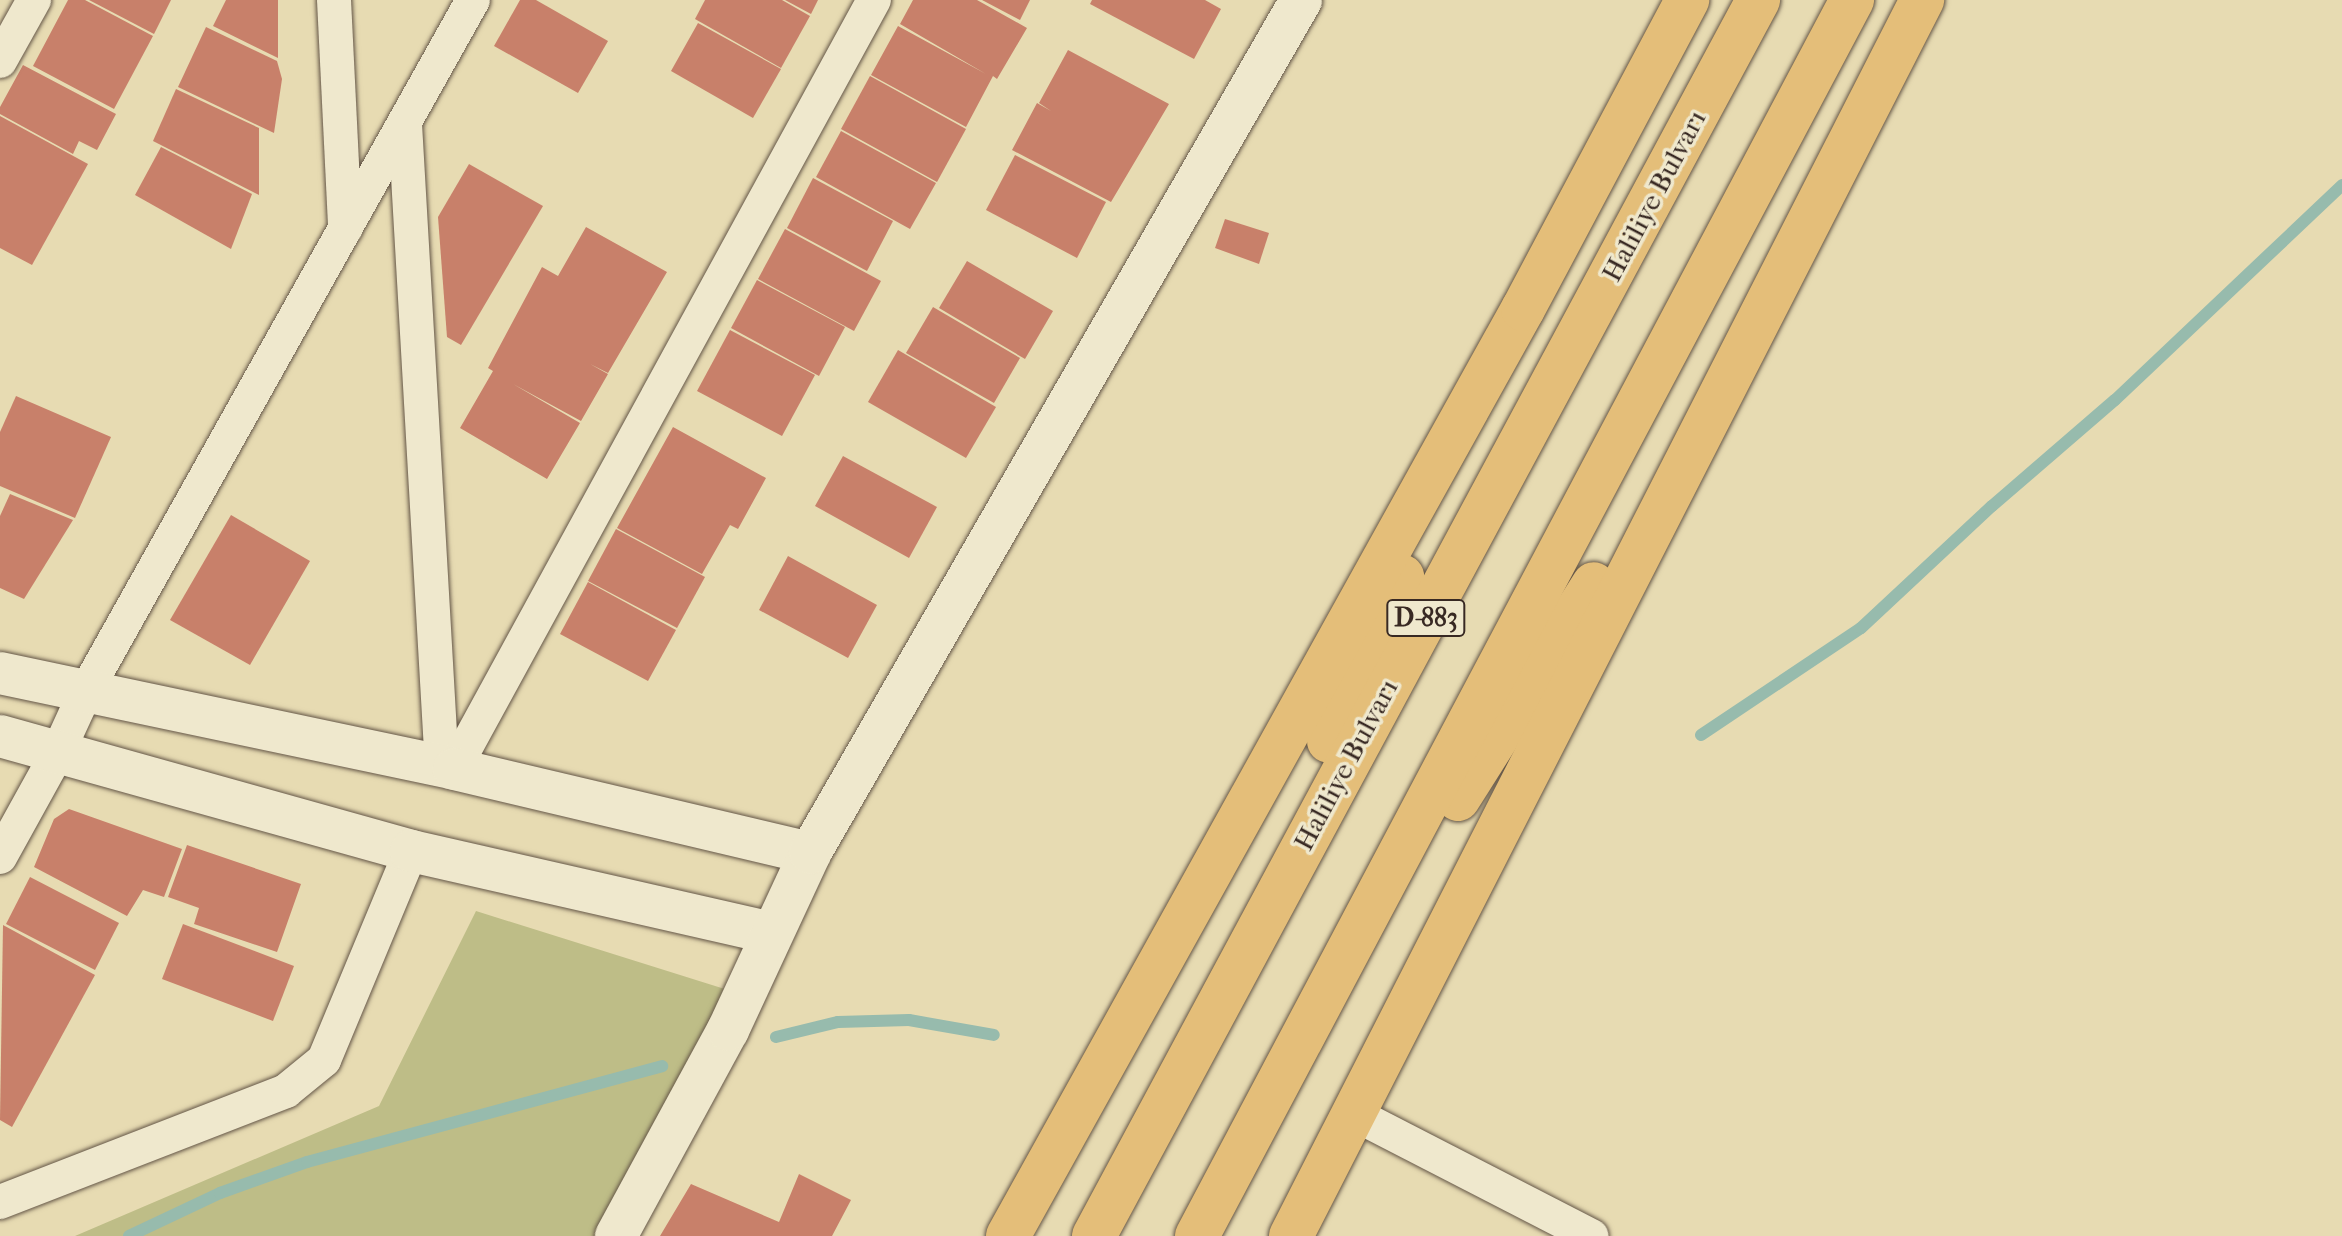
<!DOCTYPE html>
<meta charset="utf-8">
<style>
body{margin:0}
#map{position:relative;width:2342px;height:1236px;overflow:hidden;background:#e7dbb2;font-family:"IM FELL French Canon",serif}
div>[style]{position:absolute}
.green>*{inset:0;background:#bebd87}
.stream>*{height:12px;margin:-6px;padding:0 6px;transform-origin:6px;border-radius:6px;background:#97bbad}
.building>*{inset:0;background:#c8806a}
.roads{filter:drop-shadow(0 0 2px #645647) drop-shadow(0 0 2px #645647)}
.minor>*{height:34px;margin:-17px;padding:0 17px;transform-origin:17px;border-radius:17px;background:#efe8cd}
.tertiary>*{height:42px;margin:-21px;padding:0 21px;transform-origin:21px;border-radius:21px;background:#efe8cd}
.trunk>*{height:44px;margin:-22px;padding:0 22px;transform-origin:22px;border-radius:22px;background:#e4be79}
span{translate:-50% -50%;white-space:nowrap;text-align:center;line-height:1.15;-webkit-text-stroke:7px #efe8cd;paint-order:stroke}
.shield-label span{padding:2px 6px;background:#efe8cd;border:2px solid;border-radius:6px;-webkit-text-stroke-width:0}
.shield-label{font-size:26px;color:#382923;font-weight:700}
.street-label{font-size:28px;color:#382923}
</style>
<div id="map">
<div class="green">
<i style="clip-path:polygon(476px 911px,747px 996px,612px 1236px,75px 1236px,379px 1106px)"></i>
</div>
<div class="stream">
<i style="left:1701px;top:735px;width:192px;rotate:-33.8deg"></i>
<i style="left:1861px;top:628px;width:179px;rotate:-43deg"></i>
<i style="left:1992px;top:506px;width:162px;rotate:-40.8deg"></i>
<i style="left:2115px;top:400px;width:313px;rotate:-43.4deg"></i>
<i style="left:776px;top:1037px;width:64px;rotate:-13.6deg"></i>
<i style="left:838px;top:1022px;width:71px;rotate:-1.6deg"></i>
<i style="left:909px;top:1020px;width:86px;rotate:10deg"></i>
<i style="left:129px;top:1236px;width:101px;rotate:-25.3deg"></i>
<i style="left:220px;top:1193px;width:92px;rotate:-19.6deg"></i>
<i style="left:307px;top:1162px;width:368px;rotate:-15.1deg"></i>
</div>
<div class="building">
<i style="clip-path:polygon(68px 0,85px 0,153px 36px,114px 109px,33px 66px)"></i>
<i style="clip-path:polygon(89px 0,171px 0,154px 34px)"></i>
<i style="clip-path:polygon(226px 0,278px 0,278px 58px,213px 26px)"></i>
<i style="clip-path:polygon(520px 0,536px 0,608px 41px,578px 93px,494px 46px)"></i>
<i style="clip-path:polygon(705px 0,782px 0,810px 16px,781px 68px,695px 19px)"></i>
<i style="clip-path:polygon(785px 0,818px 0,811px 14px)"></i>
<i style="clip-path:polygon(913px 0,977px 0,1027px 28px,997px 79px,993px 76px,966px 127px,871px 75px,898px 26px,986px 74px,900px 24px)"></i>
<i style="clip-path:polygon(982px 0,1030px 0,1020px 20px)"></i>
<i style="clip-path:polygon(1092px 0,1205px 0,1221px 9px,1194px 59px,1090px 4px)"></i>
<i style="clip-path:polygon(698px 23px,781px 69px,753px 118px,671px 71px)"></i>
<i style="clip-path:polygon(206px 27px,277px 61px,282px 79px,274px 133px,178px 87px)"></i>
<i style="clip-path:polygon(1068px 50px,1169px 104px,1111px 202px,1012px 150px,1037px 103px,1051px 111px,1039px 103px)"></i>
<i style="clip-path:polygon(23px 65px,116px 114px,97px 150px,79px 141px,73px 154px,0 114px,0 107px)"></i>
<i style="clip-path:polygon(870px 76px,966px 129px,937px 182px,841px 129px)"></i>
<i style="clip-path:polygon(176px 89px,259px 128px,259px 195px,153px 141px)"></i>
<i style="clip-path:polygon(0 116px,88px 164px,32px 265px,0 248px)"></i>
<i style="clip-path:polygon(841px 131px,936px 183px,910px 229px,816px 177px)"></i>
<i style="clip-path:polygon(161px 147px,252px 194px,231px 249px,135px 195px)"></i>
<i style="clip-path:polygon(1015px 155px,1106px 202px,1077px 258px,986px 210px)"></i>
<i style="clip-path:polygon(469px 164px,543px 206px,461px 345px,447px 337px,438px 217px)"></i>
<i style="clip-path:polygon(813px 178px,893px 221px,867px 271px,787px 228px)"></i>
<i style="clip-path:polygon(1225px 219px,1269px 233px,1259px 264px,1215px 248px)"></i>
<i style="clip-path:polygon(586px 227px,667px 272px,608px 373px,590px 364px,608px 374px,581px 421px,513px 384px,580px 423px,547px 479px,460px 428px,493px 371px,488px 368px,542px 267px,558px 276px)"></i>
<i style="clip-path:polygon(785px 229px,881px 281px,854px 331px,758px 279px)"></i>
<i style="clip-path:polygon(967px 261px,1053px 311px,1025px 359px,939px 308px)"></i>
<i style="clip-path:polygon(757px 280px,845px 327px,819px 376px,731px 328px)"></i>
<i style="clip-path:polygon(933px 307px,1020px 358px,994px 403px,906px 353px)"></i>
<i style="clip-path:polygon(730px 330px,815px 375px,782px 436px,697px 391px)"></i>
<i style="clip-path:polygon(898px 350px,996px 407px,966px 458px,868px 402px)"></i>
<i style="clip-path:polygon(16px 396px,111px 437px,75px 518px,0 486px,0 432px)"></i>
<i style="clip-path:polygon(673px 427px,766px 478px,738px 529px,730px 525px,702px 574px,617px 528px)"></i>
<i style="clip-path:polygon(843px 456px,937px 507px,909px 558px,815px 506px)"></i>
<i style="clip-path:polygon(10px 494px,73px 520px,24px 599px,0 588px,0 516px)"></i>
<i style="clip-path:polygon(231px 515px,310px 561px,250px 665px,170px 620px)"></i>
<i style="clip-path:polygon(616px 529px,705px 577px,677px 628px,588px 581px)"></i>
<i style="clip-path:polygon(788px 556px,877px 605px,848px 658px,759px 610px)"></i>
<i style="clip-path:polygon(588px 582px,676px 630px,648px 681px,560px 634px)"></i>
<i style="clip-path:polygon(69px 809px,182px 849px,164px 897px,143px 890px,127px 916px,34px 867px,54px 819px)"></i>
<i style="clip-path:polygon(187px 845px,301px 884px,277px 952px,194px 924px,199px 908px,168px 897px)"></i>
<i style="clip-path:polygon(30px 877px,119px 923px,95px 970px,6px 924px)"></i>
<i style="clip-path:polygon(183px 924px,294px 966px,273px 1021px,162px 979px)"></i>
<i style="clip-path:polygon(3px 925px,95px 975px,12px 1127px,0 1120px)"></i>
<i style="clip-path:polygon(799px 1174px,851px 1200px,832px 1236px,660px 1236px,691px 1184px,779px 1222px)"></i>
</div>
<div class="roads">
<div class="minor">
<i style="left:334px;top:0;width:229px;rotate:87.2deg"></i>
<i style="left:0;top:61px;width:70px;rotate:-60.9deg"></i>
<i style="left:405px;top:124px;width:645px;rotate:86.71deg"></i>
<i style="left:454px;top:769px;width:876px;rotate:-61.36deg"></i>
<i style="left:0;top:857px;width:120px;rotate:-61.1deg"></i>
<i style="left:58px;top:752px;width:65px;rotate:-65.4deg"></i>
<i style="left:85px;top:693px;width:794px;rotate:-60.76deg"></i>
<i style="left:1354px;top:1114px;width:267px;rotate:27.2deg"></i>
<i style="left:0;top:1202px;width:307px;rotate:-21.2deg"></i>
<i style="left:286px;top:1091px;width:49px;rotate:-39.2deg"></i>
<i style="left:324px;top:1060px;width:226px;rotate:-67.4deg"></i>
</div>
<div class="tertiary">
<i style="left:0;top:673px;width:464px;rotate:11.9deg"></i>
<i style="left:454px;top:769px;width:366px;rotate:13.3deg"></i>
<i style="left:0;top:736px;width:427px;rotate:15.6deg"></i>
<i style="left:411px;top:851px;width:369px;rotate:12.8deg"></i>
<i style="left:616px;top:1236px;width:234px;rotate:-61.5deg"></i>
<i style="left:728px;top:1030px;width:195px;rotate:-65.1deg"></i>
<i style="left:810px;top:853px;width:984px;rotate:-60.07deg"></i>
</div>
<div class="trunk">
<i style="left:1329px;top:741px;width:180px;rotate:-66deg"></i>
<i style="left:1458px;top:799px;width:254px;rotate:-57.7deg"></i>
<i style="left:1008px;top:1236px;width:1060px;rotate:-60.95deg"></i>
<i style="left:1523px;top:309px;width:350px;rotate:-62deg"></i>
<i style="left:1094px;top:1236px;width:1403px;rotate:-61.75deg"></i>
<i style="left:1197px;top:1236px;width:1399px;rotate:-62.08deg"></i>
<i style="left:1291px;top:1236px;width:1388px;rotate:-62.95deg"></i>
</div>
</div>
<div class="shield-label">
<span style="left:1426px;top:618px">D-883</span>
</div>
<div class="street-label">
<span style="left:1654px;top:196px;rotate:-62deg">Haliliye Bulvarı</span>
<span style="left:1346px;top:765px;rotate:-62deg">Haliliye Bulvarı</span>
</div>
</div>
